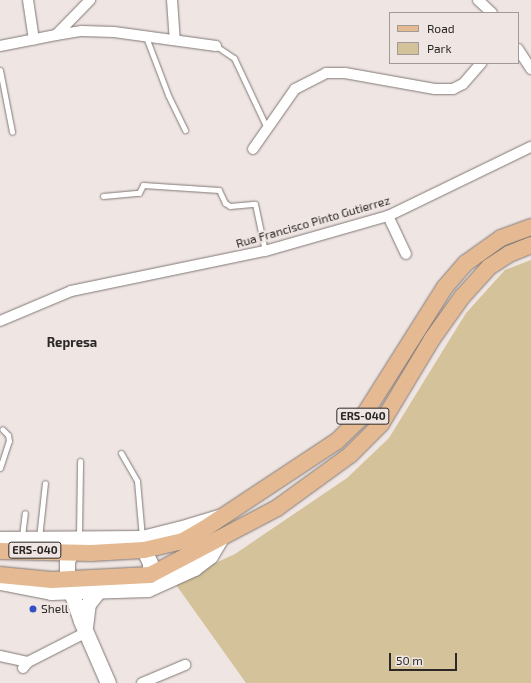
<!DOCTYPE html>
<style>
body{margin:0}
#map{position:relative;width:531px;height:683px;overflow:hidden;background:#efe6e3;font-family:"Exo 2",sans-serif}
div>[style]{position:absolute}
.green>*{inset:0;background:#d3c29a}
.roads{filter:drop-shadow(0 0 1px #807876) drop-shadow(0 0 1px #807876)}
.lane>*{height:5px;margin:-2.5px;padding:0 2.5px;transform-origin:2.5px;border-radius:2.5px;background:#fff}
.street>*{height:10px;margin:-5px;padding:0 5px;transform-origin:5px;border-radius:5px;background:#fff}
.secondary>*{height:15px;margin:-7.5px;padding:0 7.5px;transform-origin:7.5px;border-radius:7.5px;background:#fff}
.primary>*{height:16px;margin:-8px;padding:0 8px;transform-origin:8px;border-radius:8px;background:#e5ba92}
.dots>*{width:11px;height:11px;translate:-50% -50%;box-sizing:border-box;border:2px solid #efe6e3;border-radius:50%}
span{translate:-50% -50%;white-space:nowrap;text-align:center;line-height:1.15;-webkit-text-stroke:4px #efe6e3;paint-order:stroke}
.shield-label span{padding:1px 3px;background:#efe6e3;border:1px solid;border-radius:3px;-webkit-text-stroke-width:0}
.shield-label{font-size:11px;color:#2b2827;font-weight:700}
.street-label{font-size:12px;color:#2b2827}
.poi-label{font-size:12px;color:#2b2827}
.left{translate:0 -50%;text-align:left}
.neighbourhood-label{font-size:13px;color:#2b2827;font-weight:700}
.legend{position:absolute;left:389px;top:12px;width:130px;height:52px;box-sizing:border-box;background:#efe6e3;border:1px solid #a19a98;margin:0;padding:5px 7px;list-style:none;font-size:12px;color:#2b2827}
.legend li{display:flex;align-items:center;gap:8px;height:20px}
.legend b{width:20px;border:1px solid #a19a98}
.scale{position:absolute;left:389px;top:653px;width:68px;height:18px;box-sizing:border-box;border:2px solid #2b2827;border-top:0;padding-left:5px;font-size:12px;line-height:14px;white-space:nowrap;color:#2b2827;-webkit-text-stroke:3px #efe6e3;paint-order:stroke}
</style>
<div id="map">
<div class="green">
<i style="clip-path:polygon(531px 260px,531px 683px,246px 683px,174px 582px,235px 554px,347px 478px,389px 438px,466px 313px,505px 270px)"></i>
</div>
<div class="roads">
<div class="lane">
<i style="left:146px;top:37px;width:62px;rotate:69.2deg"></i>
<i style="left:168px;top:95px;width:39px;rotate:64deg"></i>
<i style="left:216px;top:46px;width:22px;rotate:34deg"></i>
<i style="left:234px;top:58px;width:77px;rotate:64.8deg"></i>
<i style="left:0;top:70px;width:63px;rotate:79deg"></i>
<i style="left:103px;top:196px;width:36px;rotate:-5deg"></i>
<i style="left:139px;top:193px;width:9px;rotate:-63deg"></i>
<i style="left:143px;top:185px;width:76px;rotate:3.8deg"></i>
<i style="left:219px;top:190px;width:14px;rotate:65deg"></i>
<i style="left:225px;top:203px;width:6px;rotate:31deg"></i>
<i style="left:230px;top:206px;width:25px;rotate:-5deg"></i>
<i style="left:255px;top:204px;width:48px;rotate:78deg"></i>
<i style="left:121px;top:453px;width:32px;rotate:60deg"></i>
<i style="left:137px;top:481px;width:56px;rotate:84.9deg"></i>
<i style="left:0;top:468px;width:28px;rotate:-72deg"></i>
<i style="left:9px;top:441px;width:6px;rotate:-99deg"></i>
<i style="left:8px;top:435px;width:8px;rotate:-135deg"></i>
<i style="left:22px;top:536px;width:23px;rotate:-83deg"></i>
<i style="left:79px;top:536px;width:75px;rotate:-89.2deg"></i>
<i style="left:39px;top:538px;width:55px;rotate:-83.8deg"></i>
</div>
<div class="street">
<i style="left:28px;top:0;width:40px;rotate:81.5deg"></i>
<i style="left:172px;top:0;width:39px;rotate:86deg"></i>
<i style="left:478px;top:0;width:19px;rotate:43deg"></i>
<i style="left:56px;top:35px;width:26px;rotate:-9deg"></i>
<i style="left:82px;top:31px;width:32px;rotate:2deg"></i>
<i style="left:114px;top:32px;width:103px;rotate:7.8deg"></i>
<i style="left:0;top:46px;width:57px;rotate:-11.1deg"></i>
<i style="left:56px;top:35px;width:49px;rotate:-45.8deg"></i>
<i style="left:518px;top:49px;width:24px;rotate:57deg"></i>
<i style="left:253px;top:149px;width:73px;rotate:-55deg"></i>
<i style="left:295px;top:89px;width:35px;rotate:-27deg"></i>
<i style="left:326px;top:73px;width:19px"></i>
<i style="left:345px;top:73px;width:91px;rotate:10.1deg"></i>
<i style="left:435px;top:89px;width:18px"></i>
<i style="left:453px;top:89px;width:11px;rotate:-27deg"></i>
<i style="left:463px;top:84px;width:28px;rotate:-49deg"></i>
<i style="left:388px;top:216px;width:42px;rotate:64.7deg"></i>
<i style="left:0;top:321px;width:77px;rotate:-22.9deg"></i>
<i style="left:71px;top:291px;width:198px;rotate:-11.7deg"></i>
<i style="left:265px;top:251px;width:128px;rotate:-15.9deg"></i>
<i style="left:388px;top:216px;width:159px;rotate:-25.8deg"></i>
<i style="left:0;top:656px;width:29px;rotate:12deg"></i>
<i style="left:23px;top:668px;width:8px;rotate:-50deg"></i>
<i style="left:28px;top:662px;width:66px;rotate:-27deg"></i>
<i style="left:142px;top:683px;width:47px;rotate:-22.7deg"></i>
</div>
<div class="secondary">
<i style="left:0;top:539px;width:142px;rotate:-0.4deg"></i>
<i style="left:142px;top:538px;width:38px;rotate:-14deg"></i>
<i style="left:179px;top:529px;width:45px;rotate:-16.8deg"></i>
<i style="left:136px;top:543px;width:11px;rotate:41deg"></i>
<i style="left:144px;top:550px;width:14px;rotate:65deg"></i>
<i style="left:150px;top:563px;width:12px;rotate:90deg"></i>
<i style="left:150px;top:575px;width:11px;rotate:124deg"></i>
<i style="left:79px;top:544px;width:11px;rotate:135deg"></i>
<i style="left:71px;top:552px;width:10px;rotate:114deg"></i>
<i style="left:67px;top:561px;width:19px;rotate:90deg"></i>
<i style="left:67px;top:580px;width:43px;rotate:71.1deg"></i>
<i style="left:81px;top:621px;width:68px;rotate:66.5deg"></i>
<i style="left:0;top:582px;width:52px;rotate:11.1deg"></i>
<i style="left:51px;top:592px;width:97px;rotate:-1.8deg"></i>
<i style="left:148px;top:589px;width:51px;rotate:-24.5deg"></i>
<i style="left:194px;top:568px;width:20px;rotate:-37deg"></i>
<i style="left:210px;top:556px;width:21px;rotate:-59deg"></i>
<i style="left:85px;top:627px;width:23px;rotate:-83deg"></i>
<i style="left:88px;top:604px;width:16px;rotate:-52deg"></i>
</div>
<div class="primary">
<i style="left:0;top:551px;width:91px;rotate:1.3deg"></i>
<i style="left:91px;top:553px;width:53px;rotate:-3.2deg"></i>
<i style="left:144px;top:550px;width:40px;rotate:-13deg"></i>
<i style="left:183px;top:541px;width:24px;rotate:-30deg"></i>
<i style="left:204px;top:529px;width:159px;rotate:-33.5deg"></i>
<i style="left:337px;top:441px;width:37px;rotate:-44deg"></i>
<i style="left:364px;top:415px;width:151px;rotate:-57.7deg"></i>
<i style="left:445px;top:287px;width:32px;rotate:-49deg"></i>
<i style="left:466px;top:263px;width:43px;rotate:-35.5deg"></i>
<i style="left:501px;top:238px;width:32px;rotate:-20deg"></i>
<i style="left:0;top:575px;width:52px;rotate:5.5deg"></i>
<i style="left:52px;top:580px;width:98px;rotate:-2.9deg"></i>
<i style="left:150px;top:575px;width:144px;rotate:-27.8deg"></i>
<i style="left:277px;top:508px;width:90px;rotate:-36deg"></i>
<i style="left:350px;top:455px;width:44px;rotate:-45deg"></i>
<i style="left:381px;top:424px;width:99px;rotate:-59deg"></i>
<i style="left:432px;top:339px;width:52px;rotate:-54.5deg"></i>
<i style="left:462px;top:297px;width:40px;rotate:-48deg"></i>
<i style="left:489px;top:267px;width:24px;rotate:-33deg"></i>
<i style="left:509px;top:254px;width:24px;rotate:-22deg"></i>
</div>
</div>
<div class="dots">
<i style="left:33px;top:609px;background:#3251c2"></i>
</div>
<div class="shield-label">
<span style="left:363px;top:416px">ERS-040</span>
<span style="left:35px;top:550px">ERS-040</span>
</div>
<div class="street-label">
<span style="left:313px;top:222px;rotate:-16deg">Rua Francisco Pinto Gutierrez</span>
</div>
<div class="poi-label">
<span class="left" style="left:41px;top:609px">Shell</span>
</div>
<div class="neighbourhood-label">
<span style="left:72px;top:342px">Represa</span>
</div>
<ul class="legend">
<li><b style="height:5px;background:#e5ba92"></b>Road</li>
<li><b style="height:11px;background:#d3c29a"></b>Park</li>
</ul>
<div class="scale">50 m</div>
</div>
